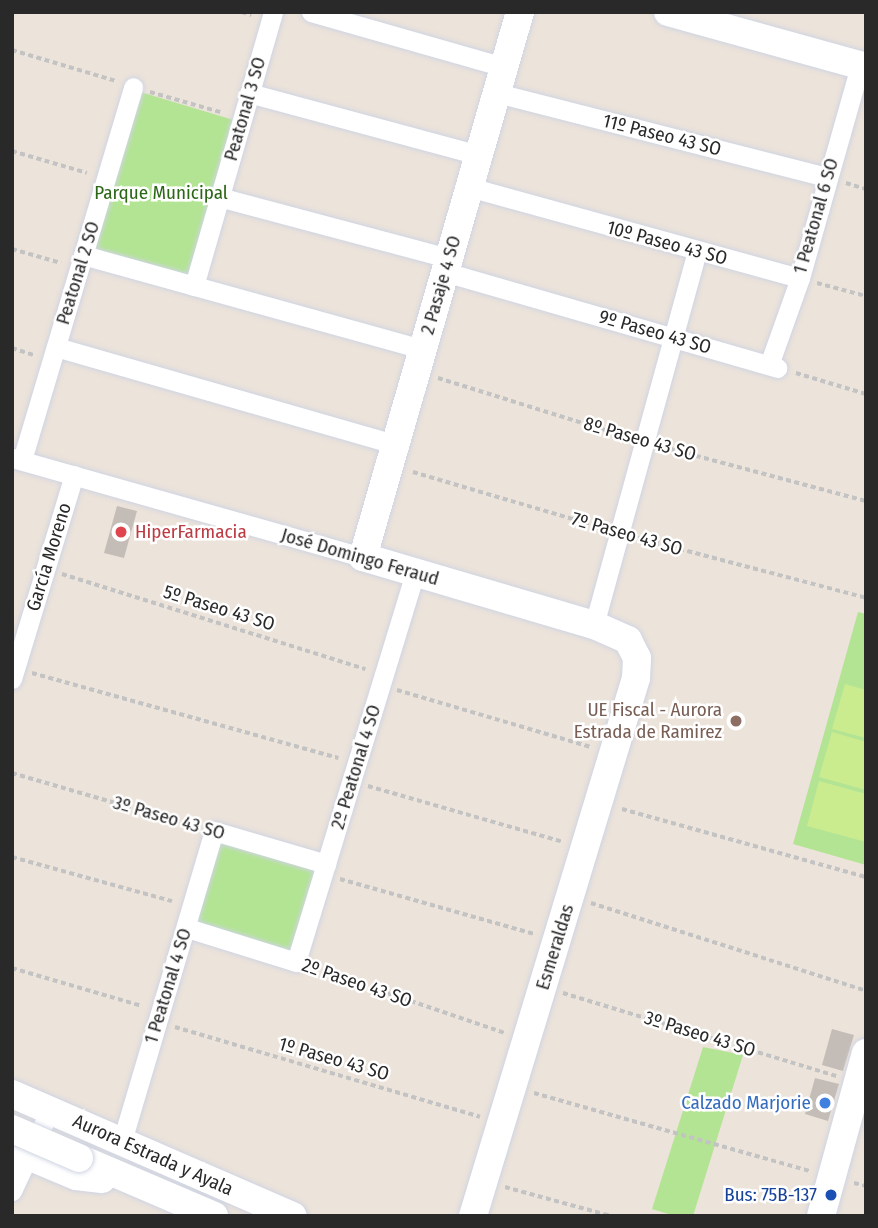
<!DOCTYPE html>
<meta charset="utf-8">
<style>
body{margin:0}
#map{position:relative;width:878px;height:1228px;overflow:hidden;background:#ece3da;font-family:"Fira Sans Condensed",sans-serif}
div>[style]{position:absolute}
.green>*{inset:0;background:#b3e494}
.pitch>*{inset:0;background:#caec8f}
.building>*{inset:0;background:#c4bdb7}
.path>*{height:3.5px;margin-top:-1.75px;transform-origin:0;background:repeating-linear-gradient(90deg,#c3c3c3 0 5px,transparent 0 8.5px)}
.roads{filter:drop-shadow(0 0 2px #cfd4e2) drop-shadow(0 0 2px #cfd4e2)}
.street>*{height:19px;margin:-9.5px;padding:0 9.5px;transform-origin:9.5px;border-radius:9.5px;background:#fff}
.secondary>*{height:28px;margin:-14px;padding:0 14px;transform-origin:14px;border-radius:14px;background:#fff}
.bridges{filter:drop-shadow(0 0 2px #cfd4e2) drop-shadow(0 0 2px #cfd4e2)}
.secondary-bridge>*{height:28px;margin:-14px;padding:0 14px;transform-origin:14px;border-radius:14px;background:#fff}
.dots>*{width:19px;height:19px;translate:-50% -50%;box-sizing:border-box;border:4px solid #fff;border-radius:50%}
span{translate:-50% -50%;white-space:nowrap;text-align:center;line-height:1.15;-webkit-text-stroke:5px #fff;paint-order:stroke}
.street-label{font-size:19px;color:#292929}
.park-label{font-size:19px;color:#2c6717}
.health-label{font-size:19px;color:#be3a42}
.left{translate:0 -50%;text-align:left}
.education-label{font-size:19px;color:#785e54}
.right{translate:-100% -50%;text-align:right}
.shop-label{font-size:19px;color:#366cbe}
.transit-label{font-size:19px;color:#164399}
.frame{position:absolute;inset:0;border:14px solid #292929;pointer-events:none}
</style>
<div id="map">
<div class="green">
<i style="clip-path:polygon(137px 91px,237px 121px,191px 280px,89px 252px)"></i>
<i style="clip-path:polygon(858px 612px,866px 614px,866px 865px,793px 844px)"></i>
<i style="clip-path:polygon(219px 840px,318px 868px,293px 951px,196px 923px)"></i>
<i style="clip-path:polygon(703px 1047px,743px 1055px,693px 1216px,675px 1216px,652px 1209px)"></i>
</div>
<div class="pitch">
<i style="clip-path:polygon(845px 684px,866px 690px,866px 738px,832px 729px)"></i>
<i style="clip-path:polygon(832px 732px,866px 742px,866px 790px,819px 777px)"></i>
<i style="clip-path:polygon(819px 781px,866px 794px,866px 842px,807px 826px)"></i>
</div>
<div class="building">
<i style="clip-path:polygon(117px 506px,137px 511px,124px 558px,104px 553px)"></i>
<i style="clip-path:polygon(832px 1029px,854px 1035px,843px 1071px,822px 1065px)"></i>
<i style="clip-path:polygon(815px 1078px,839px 1084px,828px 1121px,805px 1114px)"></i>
</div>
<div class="path">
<i style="left:242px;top:12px;width:10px;rotate:17deg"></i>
<i style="left:12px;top:50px;width:109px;rotate:16.6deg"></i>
<i style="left:150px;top:92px;width:76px;rotate:16deg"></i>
<i style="left:12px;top:151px;width:78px;rotate:16.3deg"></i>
<i style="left:846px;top:183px;width:21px;rotate:17deg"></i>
<i style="left:12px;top:249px;width:51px;rotate:15.9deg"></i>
<i style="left:817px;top:283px;width:51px;rotate:14.9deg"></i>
<i style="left:12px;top:348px;width:23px;rotate:18deg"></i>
<i style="left:796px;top:373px;width:73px;rotate:16.7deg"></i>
<i style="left:438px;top:378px;width:199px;rotate:17.3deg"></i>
<i style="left:663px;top:447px;width:210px;rotate:14.9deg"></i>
<i style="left:413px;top:472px;width:198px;rotate:16.4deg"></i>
<i style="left:638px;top:538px;width:236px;rotate:14.7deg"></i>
<i style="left:62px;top:574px;width:318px;rotate:17.4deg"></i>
<i style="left:32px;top:673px;width:318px;rotate:15.5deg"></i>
<i style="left:397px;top:690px;width:202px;rotate:16.4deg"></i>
<i style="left:12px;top:773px;width:191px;rotate:16.2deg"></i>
<i style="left:368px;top:786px;width:203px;rotate:16deg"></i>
<i style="left:622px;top:809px;width:253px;rotate:15.6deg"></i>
<i style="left:12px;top:857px;width:166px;rotate:15.4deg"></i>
<i style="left:340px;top:879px;width:203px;rotate:15.8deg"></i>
<i style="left:591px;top:903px;width:289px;rotate:17.7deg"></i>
<i style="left:12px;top:968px;width:135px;rotate:16.3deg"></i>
<i style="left:314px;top:968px;width:202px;rotate:18.8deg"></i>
<i style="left:563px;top:993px;width:286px;rotate:16.9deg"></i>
<i style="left:175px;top:1027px;width:318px;rotate:16.4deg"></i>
<i style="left:534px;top:1093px;width:287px;rotate:15.8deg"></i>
<i style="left:854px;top:1183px;width:12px;rotate:14deg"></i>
<i style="left:505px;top:1187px;width:110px;rotate:15.3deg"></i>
</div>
<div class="roads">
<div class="street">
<i style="left:311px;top:12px;width:201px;rotate:15.9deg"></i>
<i style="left:249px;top:93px;width:238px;rotate:15.1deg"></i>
<i style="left:497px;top:93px;width:341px;rotate:14.3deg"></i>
<i style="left:469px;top:187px;width:343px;rotate:15.4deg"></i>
<i style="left:219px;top:197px;width:238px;rotate:14.9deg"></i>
<i style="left:83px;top:255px;width:353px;rotate:15.5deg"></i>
<i style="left:445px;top:272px;width:346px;rotate:16.1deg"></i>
<i style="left:194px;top:286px;width:285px;rotate:-73.9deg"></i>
<i style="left:56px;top:347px;width:353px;rotate:16deg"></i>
<i style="left:769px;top:365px;width:92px;rotate:-70.4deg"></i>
<i style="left:800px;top:278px;width:220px;rotate:-74.2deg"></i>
<i style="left:12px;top:458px;width:365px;rotate:15.8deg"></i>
<i style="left:22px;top:460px;width:389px;rotate:-73.4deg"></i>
<i style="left:594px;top:625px;width:388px;rotate:-74.6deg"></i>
<i style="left:12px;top:679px;width:213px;rotate:-73.1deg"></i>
<i style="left:187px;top:928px;width:114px;rotate:17.3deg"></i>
<i style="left:296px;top:962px;width:407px;rotate:-73deg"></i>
<i style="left:122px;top:1141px;width:323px;rotate:-73.5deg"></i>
<i style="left:214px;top:831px;width:117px;rotate:16.4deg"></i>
<i style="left:12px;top:1191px;width:89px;rotate:-64.9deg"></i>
</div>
<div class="secondary">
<i style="left:668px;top:12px;width:205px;rotate:15.5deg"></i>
<i style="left:12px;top:1094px;width:306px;rotate:23.5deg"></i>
<i style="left:12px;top:1149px;width:69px;rotate:22.9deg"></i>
<i style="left:76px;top:1176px;width:26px;rotate:7deg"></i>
<i style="left:79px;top:1158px;width:147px;rotate:23.2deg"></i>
<i style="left:473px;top:1216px;width:562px;rotate:-73.14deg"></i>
<i style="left:636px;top:678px;width:20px;rotate:-87deg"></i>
<i style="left:637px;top:658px;width:20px;rotate:-117deg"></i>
<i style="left:628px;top:640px;width:37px;rotate:-156deg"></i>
<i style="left:594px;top:625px;width:241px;rotate:-163.6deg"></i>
<i style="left:363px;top:557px;width:567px;rotate:-73.93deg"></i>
<i style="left:821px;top:1216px;width:169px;rotate:-74.6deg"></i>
</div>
</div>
<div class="bridges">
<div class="secondary-bridge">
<i style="left:12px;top:1129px;width:73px;rotate:23.4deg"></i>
</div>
</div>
<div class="dots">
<i style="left:121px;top:532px;background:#e0444e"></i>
<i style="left:736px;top:721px;background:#8d6e63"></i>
<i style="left:825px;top:1103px;background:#3f7fe0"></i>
<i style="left:831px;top:1195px;background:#1a4fb4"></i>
</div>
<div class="street-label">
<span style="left:245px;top:109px;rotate:-74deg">Peatonal 3 SO</span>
<span style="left:662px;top:135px;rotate:14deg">11º Paseo 43 SO</span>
<span style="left:816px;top:216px;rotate:-74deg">1 Peatonal 6 SO</span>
<span style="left:667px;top:243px;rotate:15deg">10º Paseo 43 SO</span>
<span style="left:78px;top:273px;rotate:-73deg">Peatonal 2 SO</span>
<span style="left:441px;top:285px;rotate:-74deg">2 Pasaje 4 SO</span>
<span style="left:655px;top:332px;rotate:16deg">9º Paseo 43 SO</span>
<span style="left:640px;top:439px;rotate:16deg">8º Paseo 43 SO</span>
<span style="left:627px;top:534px;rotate:16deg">7º Paseo 43 SO</span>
<span style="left:49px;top:557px;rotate:-73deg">García Moreno</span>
<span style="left:360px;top:557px;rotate:16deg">José Domingo Feraud</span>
<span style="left:219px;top:608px;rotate:17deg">5º Paseo 43 SO</span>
<span style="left:356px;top:767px;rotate:-73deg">2º Peatonal 4 SO</span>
<span style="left:169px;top:818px;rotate:16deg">3º Paseo 43 SO</span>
<span style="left:555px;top:947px;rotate:-73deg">Esmeraldas</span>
<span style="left:357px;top:983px;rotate:19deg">2º Paseo 43 SO</span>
<span style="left:168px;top:986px;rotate:-73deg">1 Peatonal 4 SO</span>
<span style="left:700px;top:1034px;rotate:17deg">3º Paseo 43 SO</span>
<span style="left:334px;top:1059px;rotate:16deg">1º Paseo 43 SO</span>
<span style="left:153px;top:1155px;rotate:24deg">Aurora Estrada y Ayala</span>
</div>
<div class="park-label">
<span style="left:161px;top:193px">Parque Municipal</span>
</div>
<div class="health-label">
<span class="left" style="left:135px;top:532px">HiperFarmacia</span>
</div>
<div class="education-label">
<span class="right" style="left:722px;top:721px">UE Fiscal - Aurora<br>Estrada de Ramirez</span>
</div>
<div class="shop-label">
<span class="right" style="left:811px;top:1103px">Calzado Marjorie</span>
</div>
<div class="transit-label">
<span class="right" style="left:817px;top:1195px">Bus: 75B-137</span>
</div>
<div class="frame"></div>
</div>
